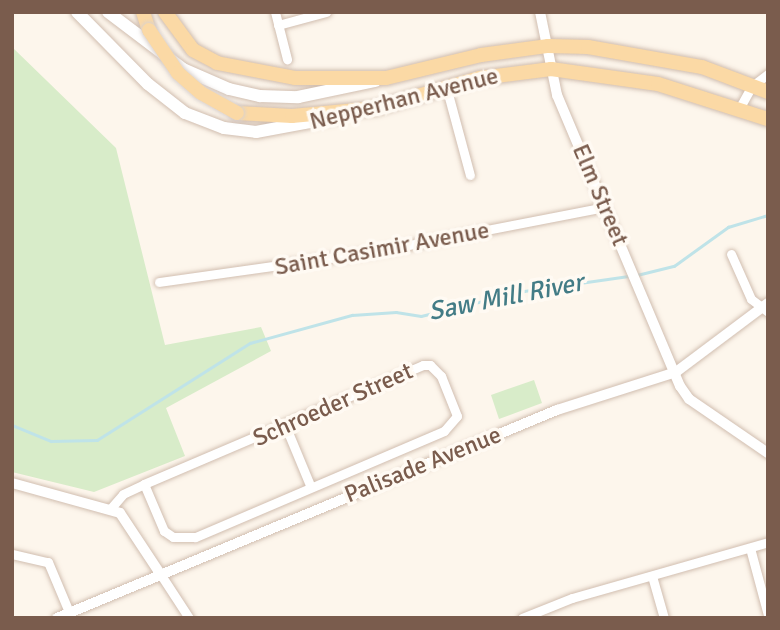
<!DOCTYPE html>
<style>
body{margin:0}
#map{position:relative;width:780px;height:630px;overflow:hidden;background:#fdf6ec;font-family:Signika,sans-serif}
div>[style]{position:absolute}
.green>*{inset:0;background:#d8ecc9}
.stream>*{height:2.5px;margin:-1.25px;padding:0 1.25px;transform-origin:1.25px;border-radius:1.25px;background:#bfe3e8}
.roads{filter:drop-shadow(0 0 2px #d1beb0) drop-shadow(0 0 2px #d1beb0)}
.minor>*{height:9px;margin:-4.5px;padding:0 4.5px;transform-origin:4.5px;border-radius:4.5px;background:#fff}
.tertiary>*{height:10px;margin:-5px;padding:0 5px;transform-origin:5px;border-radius:5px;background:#fff}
.secondary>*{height:12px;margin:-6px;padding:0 6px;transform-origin:6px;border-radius:6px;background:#fff}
.primary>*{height:14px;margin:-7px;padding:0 7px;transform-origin:7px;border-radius:7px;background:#fbd9a5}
.bridges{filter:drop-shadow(0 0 2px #dad1cd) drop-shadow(0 0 2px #dad1cd)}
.primary-bridge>*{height:14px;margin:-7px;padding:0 7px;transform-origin:7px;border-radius:7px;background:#fbd9a5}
span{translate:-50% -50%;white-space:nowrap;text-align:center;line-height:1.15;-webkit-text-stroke:7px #fffaf3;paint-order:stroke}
.street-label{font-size:24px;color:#7a5c4d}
.water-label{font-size:26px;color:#437c86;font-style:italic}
.frame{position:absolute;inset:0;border:14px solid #7a5c4d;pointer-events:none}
</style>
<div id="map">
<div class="green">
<i style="clip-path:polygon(12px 47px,116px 148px,165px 345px,261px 327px,271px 351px,166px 408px,185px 456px,94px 492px,12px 472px)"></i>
<i style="clip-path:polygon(534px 380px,542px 403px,499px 419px,491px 395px)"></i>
</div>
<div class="stream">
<i style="left:637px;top:275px;width:38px;rotate:-14deg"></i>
<i style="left:674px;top:266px;width:67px;rotate:-35.8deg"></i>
<i style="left:728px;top:227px;width:42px;rotate:-16.7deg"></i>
<i style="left:12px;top:425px;width:42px;rotate:22.3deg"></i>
<i style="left:51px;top:441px;width:46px;rotate:-1.2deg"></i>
<i style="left:97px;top:440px;width:181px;rotate:-32.4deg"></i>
<i style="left:250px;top:343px;width:106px;rotate:-15.4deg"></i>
<i style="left:352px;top:315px;width:44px;rotate:-3.9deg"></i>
<i style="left:396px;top:312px;width:25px;rotate:9deg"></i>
<i style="left:421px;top:316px;width:106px;rotate:-13.6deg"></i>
<i style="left:524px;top:291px;width:107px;rotate:-8.1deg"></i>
</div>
<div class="roads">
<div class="minor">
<i style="left:275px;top:12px;width:49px;rotate:75.7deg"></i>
<i style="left:278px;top:25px;width:50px;rotate:-15.2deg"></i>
<i style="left:447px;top:90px;width:88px;rotate:74.9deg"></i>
<i style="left:739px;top:109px;width:26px;rotate:-61deg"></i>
<i style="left:752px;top:86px;width:20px;rotate:-37deg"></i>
<i style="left:731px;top:254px;width:49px;rotate:66deg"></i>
<i style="left:751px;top:299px;width:21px;rotate:37deg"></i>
<i style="left:159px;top:282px;width:216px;rotate:-8deg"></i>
<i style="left:373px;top:252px;width:235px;rotate:-11deg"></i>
<i style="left:285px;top:425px;width:65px;rotate:67.4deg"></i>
<i style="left:111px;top:508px;width:18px;rotate:-49deg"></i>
<i style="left:123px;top:494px;width:23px;rotate:-25deg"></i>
<i style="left:144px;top:484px;width:303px;rotate:-23.1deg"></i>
<i style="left:423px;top:365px;width:7px"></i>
<i style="left:430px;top:365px;width:16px;rotate:45deg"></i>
<i style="left:441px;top:376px;width:43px;rotate:68.2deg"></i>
<i style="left:457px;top:416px;width:20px;rotate:131deg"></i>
<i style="left:444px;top:431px;width:271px;rotate:156.9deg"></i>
<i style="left:195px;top:537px;width:22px;rotate:180deg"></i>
<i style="left:173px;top:537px;width:11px;rotate:-146deg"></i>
<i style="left:164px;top:531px;width:51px;rotate:-113.1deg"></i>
<i style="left:750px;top:548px;width:69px;rotate:75deg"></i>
<i style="left:12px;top:554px;width:37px;rotate:13deg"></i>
<i style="left:48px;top:562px;width:54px;rotate:67.2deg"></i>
<i style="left:159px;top:572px;width:55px;rotate:56.9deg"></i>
<i style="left:652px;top:576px;width:44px;rotate:74.1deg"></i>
<i style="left:522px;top:618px;width:54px;rotate:-21.8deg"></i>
<i style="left:572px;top:598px;width:204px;rotate:-15.9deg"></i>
</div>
<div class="tertiary">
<i style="left:540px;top:12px;width:85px;rotate:78.4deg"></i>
<i style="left:557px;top:95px;width:316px;rotate:67.1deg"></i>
<i style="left:680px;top:386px;width:16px;rotate:55deg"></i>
<i style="left:689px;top:399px;width:96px;rotate:34.4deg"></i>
<i style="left:12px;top:483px;width:112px;rotate:15.5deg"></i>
<i style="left:120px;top:513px;width:71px;rotate:56.5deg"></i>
<i style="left:57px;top:618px;width:542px;rotate:-22.59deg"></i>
<i style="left:557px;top:410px;width:125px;rotate:-17.7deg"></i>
<i style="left:676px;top:372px;width:115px;rotate:-36.9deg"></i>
</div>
<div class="secondary">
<i style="left:77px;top:12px;width:101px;rotate:45.4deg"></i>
<i style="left:148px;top:84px;width:47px;rotate:38.1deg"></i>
<i style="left:185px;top:113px;width:42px;rotate:21deg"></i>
<i style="left:224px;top:128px;width:32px;rotate:7deg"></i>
<i style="left:256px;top:132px;width:82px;rotate:-10.5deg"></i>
<i style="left:108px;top:12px;width:94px;rotate:37.2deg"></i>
<i style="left:183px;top:69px;width:50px;rotate:23.5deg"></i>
<i style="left:229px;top:89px;width:32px;rotate:13deg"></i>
<i style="left:260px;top:96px;width:38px;rotate:2deg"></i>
<i style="left:298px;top:97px;width:79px;rotate:-11.7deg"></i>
</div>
<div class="primary">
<i style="left:143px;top:12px;width:19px;rotate:72deg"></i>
<i style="left:165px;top:12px;width:47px;rotate:53.6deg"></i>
<i style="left:193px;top:50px;width:27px;rotate:28deg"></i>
<i style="left:217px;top:63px;width:79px;rotate:10.9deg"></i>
<i style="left:295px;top:78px;width:91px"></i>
<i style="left:386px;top:78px;width:98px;rotate:-13.6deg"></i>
<i style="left:481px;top:55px;width:68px;rotate:-7.7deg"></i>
<i style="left:548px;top:46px;width:40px;rotate:1.4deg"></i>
<i style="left:588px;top:47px;width:116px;rotate:10deg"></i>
<i style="left:702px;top:67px;width:71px;rotate:20.7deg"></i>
<i style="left:237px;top:113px;width:55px;rotate:3.1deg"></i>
<i style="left:292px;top:116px;width:84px;rotate:-5.4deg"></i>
<i style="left:376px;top:108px;width:108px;rotate:-16.1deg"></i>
<i style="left:480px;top:78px;width:72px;rotate:-7.2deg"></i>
<i style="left:551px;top:69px;width:108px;rotate:8deg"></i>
<i style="left:658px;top:84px;width:115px;rotate:17.7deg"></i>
</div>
</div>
<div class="bridges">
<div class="primary-bridge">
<i style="left:149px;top:30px;width:52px;rotate:56deg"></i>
<i style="left:178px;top:73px;width:30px;rotate:41deg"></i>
<i style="left:201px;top:93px;width:41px;rotate:29.1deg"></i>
</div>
</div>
<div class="street-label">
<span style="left:404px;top:99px;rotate:-14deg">Nepperhan Avenue</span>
<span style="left:600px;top:195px;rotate:67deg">Elm Street</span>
<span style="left:382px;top:249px;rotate:-10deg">Saint Casimir Avenue</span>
<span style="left:333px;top:405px;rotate:-24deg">Schroeder Street</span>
<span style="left:423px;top:465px;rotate:-22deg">Palisade Avenue</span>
</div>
<div class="water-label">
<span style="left:506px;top:298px;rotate:-11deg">Saw Mill River</span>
</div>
<div class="frame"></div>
</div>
